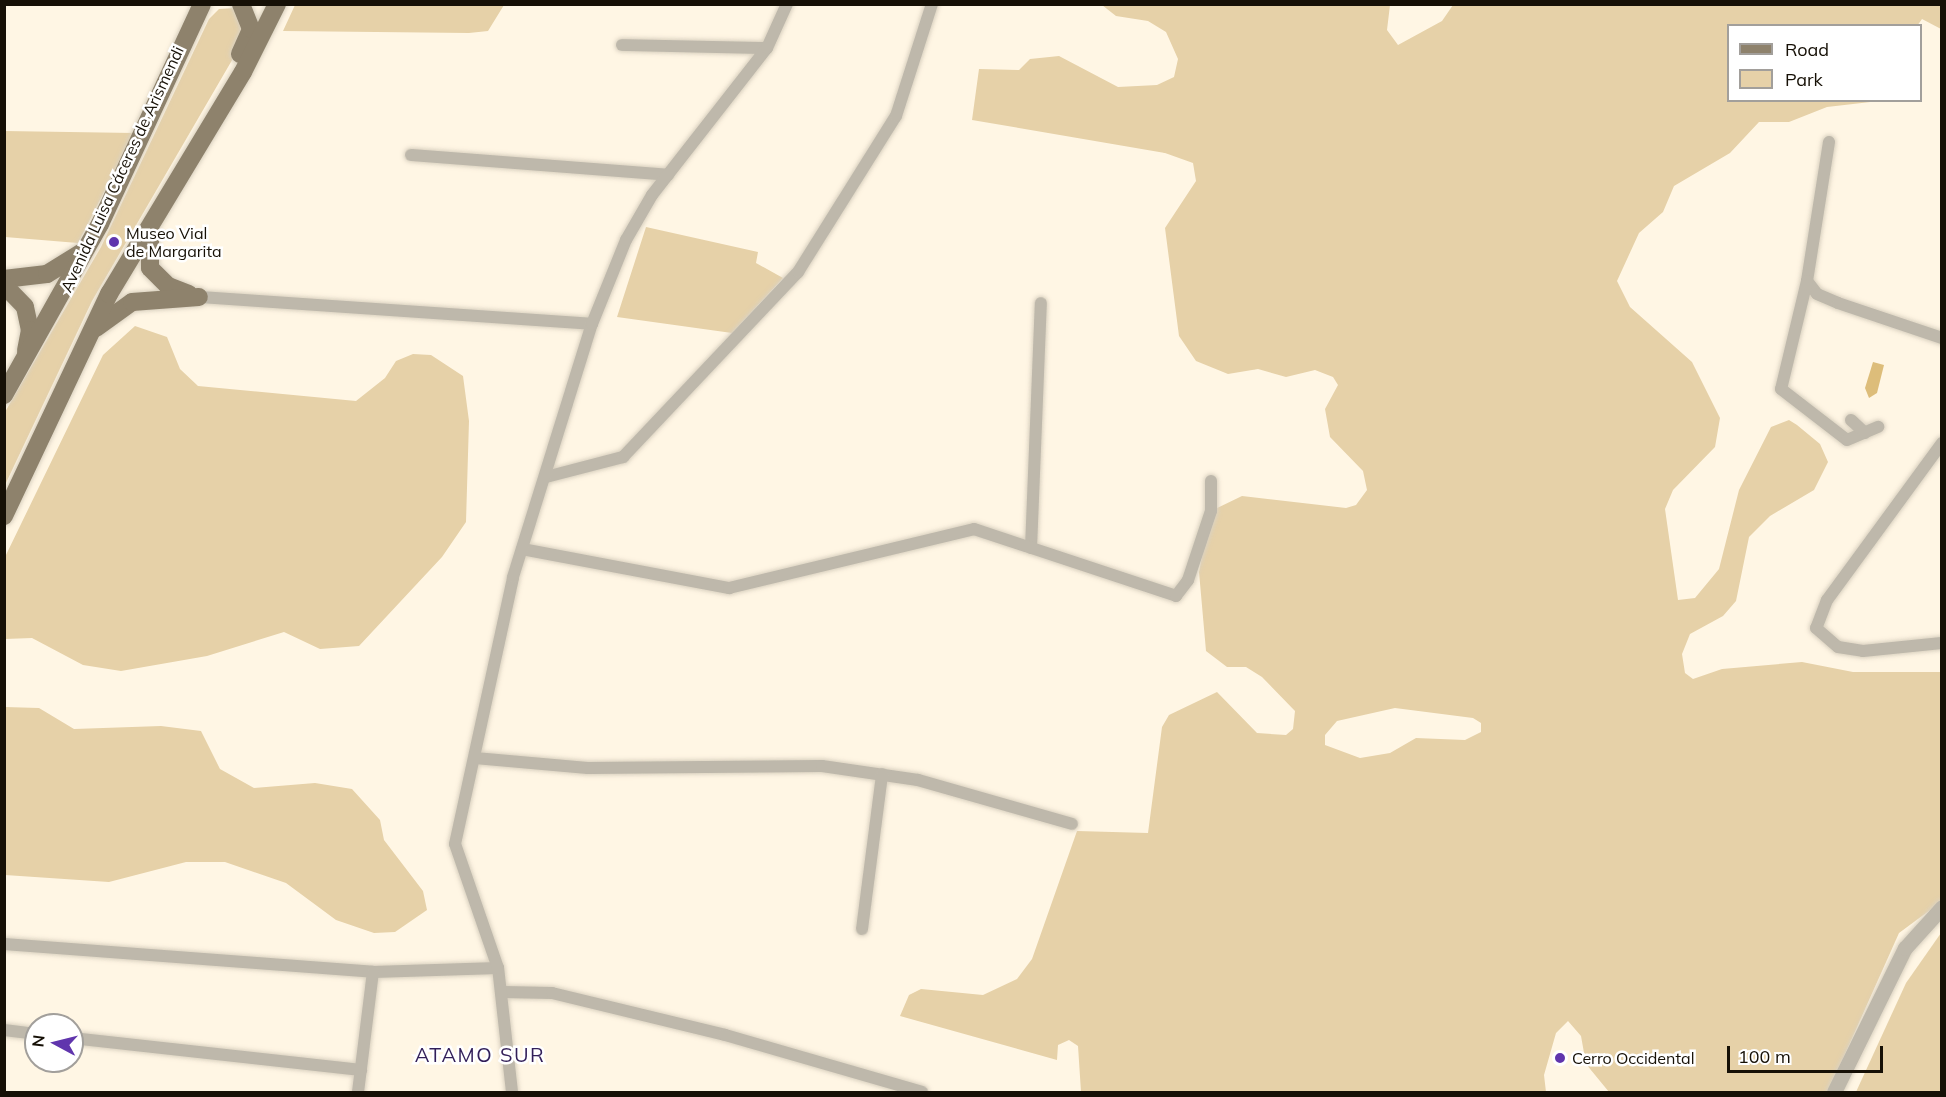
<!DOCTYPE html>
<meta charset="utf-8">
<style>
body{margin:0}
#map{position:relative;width:1946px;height:1097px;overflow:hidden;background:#fff6e4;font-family:Mulish,sans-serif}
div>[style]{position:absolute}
.green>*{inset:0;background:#e6d1a8}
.water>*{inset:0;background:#ddbd7a}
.roads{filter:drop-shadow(0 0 2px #dad1c0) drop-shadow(0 0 2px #dad1c0)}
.minor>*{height:12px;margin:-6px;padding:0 6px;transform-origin:6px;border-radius:6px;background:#beb8ab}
.tertiary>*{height:15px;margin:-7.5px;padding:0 7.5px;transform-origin:7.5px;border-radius:7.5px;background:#beb8ab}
.primary>*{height:18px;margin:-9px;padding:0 9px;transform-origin:9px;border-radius:9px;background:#8e826c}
.dots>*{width:16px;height:16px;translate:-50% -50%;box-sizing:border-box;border:3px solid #fff;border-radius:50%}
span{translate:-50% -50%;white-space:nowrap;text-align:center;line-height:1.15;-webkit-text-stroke:5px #fff;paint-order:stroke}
.street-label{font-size:16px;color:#161006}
.poi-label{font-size:16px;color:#161006}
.left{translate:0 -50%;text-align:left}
.quarter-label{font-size:20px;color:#321f59;letter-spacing:1.5px}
.frame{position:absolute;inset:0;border:6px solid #161006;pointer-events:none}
.legend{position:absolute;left:1727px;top:24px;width:195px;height:78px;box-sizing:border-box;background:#fff;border:2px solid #a29f9b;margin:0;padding:8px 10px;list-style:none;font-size:18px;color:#161006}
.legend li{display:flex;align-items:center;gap:12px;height:30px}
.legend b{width:30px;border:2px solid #a29f9b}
.north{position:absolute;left:24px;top:1013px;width:60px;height:60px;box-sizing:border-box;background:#fff;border:2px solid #a29f9b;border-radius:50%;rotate:277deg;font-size:16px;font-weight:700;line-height:24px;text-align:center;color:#161006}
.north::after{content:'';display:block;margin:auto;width:21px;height:27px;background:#6035ad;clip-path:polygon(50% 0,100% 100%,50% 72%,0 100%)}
.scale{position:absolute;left:1727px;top:1046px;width:156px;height:27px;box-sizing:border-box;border:3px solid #161006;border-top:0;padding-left:8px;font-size:18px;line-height:21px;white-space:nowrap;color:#161006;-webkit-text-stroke:4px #fff;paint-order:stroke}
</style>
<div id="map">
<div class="green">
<i style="clip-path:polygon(295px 5px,295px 4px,504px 5px,488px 31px,469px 33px,283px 31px)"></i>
<i style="clip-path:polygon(evenodd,1102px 5px,1390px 5px,1387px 30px,1398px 45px,1442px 21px,1453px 5px,1941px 5px,1941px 29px,1922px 19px,1917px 26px,1728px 26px,1728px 100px,1879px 101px,1827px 107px,1789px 122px,1759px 122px,1730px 153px,1674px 186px,1663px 212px,1639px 233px,1617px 281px,1630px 307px,1692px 362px,1720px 418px,1715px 447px,1673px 490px,1665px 509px,1678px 600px,1695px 598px,1719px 569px,1739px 490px,1771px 427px,1789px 420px,1797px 425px,1820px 444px,1828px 462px,1814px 490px,1770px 516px,1749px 537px,1736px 601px,1723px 616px,1690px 634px,1682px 654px,1685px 673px,1693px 679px,1722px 669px,1802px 662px,1853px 672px,1941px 672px,1941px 902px,1899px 933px,1828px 1092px,1609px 1092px,1586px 1064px,1581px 1036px,1568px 1021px,1556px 1033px,1544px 1075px,1546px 1092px,1081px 1092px,1078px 1046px,1069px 1040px,1058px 1045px,1057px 1060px,900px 1016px,909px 995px,921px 989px,983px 995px,1017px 979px,1032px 959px,1077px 831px,1148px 833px,1162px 727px,1169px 715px,1217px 692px,1257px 733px,1286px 735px,1293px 729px,1295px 711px,1262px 677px,1246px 667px,1227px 667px,1206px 651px,1199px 572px,1211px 511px,1242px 496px,1346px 508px,1356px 505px,1367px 490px,1363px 471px,1330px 437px,1325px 409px,1338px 385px,1333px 377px,1315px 370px,1286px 377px,1258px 369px,1228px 374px,1196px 361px,1179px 336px,1165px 228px,1196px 181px,1193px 163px,1165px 153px,972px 120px,979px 69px,1019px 70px,1030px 59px,1059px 56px,1118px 87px,1157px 85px,1174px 77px,1178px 59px,1166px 32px,1148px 21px,1116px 16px,1102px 5px,1395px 708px,1473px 718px,1481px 723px,1481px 732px,1465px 740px,1416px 738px,1390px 753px,1360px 758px,1325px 745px,1325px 735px,1337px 721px,1395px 708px)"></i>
<i style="clip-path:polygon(235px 8px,244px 14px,242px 43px,92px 301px,5px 485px,5px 412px,101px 247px,209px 19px,219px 9px)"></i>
<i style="clip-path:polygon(4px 131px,134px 133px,78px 243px,5px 237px)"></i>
<i style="clip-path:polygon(646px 227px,758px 252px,756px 263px,783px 278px,732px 333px,617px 317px)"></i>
<i style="clip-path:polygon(135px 326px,167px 337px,180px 369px,198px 386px,356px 401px,385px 378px,396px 361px,413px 354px,431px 355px,463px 376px,469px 421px,466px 522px,442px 557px,359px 646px,320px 649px,284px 632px,207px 656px,121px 671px,83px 665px,32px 638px,5px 639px,5px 557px,103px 355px)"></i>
<i style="clip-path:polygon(5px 707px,39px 708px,74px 729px,161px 726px,201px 731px,220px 769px,254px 788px,315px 783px,352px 789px,380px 820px,384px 840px,423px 891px,427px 910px,395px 932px,374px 933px,336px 920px,286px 883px,225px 862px,186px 862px,109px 882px,5px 875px)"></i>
<i style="clip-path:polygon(1941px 933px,1941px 1092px,1856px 1092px,1906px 983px)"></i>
</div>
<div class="water">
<i style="clip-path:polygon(1873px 362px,1884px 365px,1877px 393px,1869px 398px,1865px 388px)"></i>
</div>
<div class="roads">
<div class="minor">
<i style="left:622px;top:45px;width:145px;rotate:1.2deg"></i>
<i style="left:1829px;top:142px;width:141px;rotate:99deg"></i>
<i style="left:1807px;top:281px;width:16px;rotate:52deg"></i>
<i style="left:1817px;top:294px;width:23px;rotate:23deg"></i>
<i style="left:1838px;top:303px;width:110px;rotate:18.6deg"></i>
<i style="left:411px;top:155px;width:258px;rotate:4.4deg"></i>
<i style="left:1807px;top:281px;width:111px;rotate:103.5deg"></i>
<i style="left:1781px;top:389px;width:83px;rotate:37.7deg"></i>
<i style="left:1847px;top:440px;width:34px;rotate:-23deg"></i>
<i style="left:199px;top:297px;width:394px;rotate:3.9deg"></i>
<i style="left:1851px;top:420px;width:19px;rotate:43deg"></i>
<i style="left:1942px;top:443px;width:195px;rotate:126.2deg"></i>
<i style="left:1827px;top:600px;width:30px;rotate:111deg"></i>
<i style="left:1816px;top:628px;width:29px;rotate:41deg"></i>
<i style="left:1838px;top:647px;width:25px;rotate:9deg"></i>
<i style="left:1863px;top:651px;width:79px;rotate:-5.8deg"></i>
<i style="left:546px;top:477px;width:80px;rotate:-14.6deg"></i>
<i style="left:623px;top:457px;width:255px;rotate:-46.6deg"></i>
<i style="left:798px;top:272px;width:184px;rotate:-57.9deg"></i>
<i style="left:896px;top:116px;width:118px;rotate:-72.2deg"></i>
<i style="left:1031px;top:548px;width:245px;rotate:-87.7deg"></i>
<i style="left:522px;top:549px;width:211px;rotate:10.7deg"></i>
<i style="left:729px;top:588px;width:252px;rotate:-13.5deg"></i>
<i style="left:974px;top:529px;width:213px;rotate:18.3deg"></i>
<i style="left:1176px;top:596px;width:20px;rotate:-53deg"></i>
<i style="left:1188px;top:580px;width:73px;rotate:-71.6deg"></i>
<i style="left:1211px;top:511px;width:30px;rotate:-90deg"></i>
<i style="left:475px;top:758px;width:113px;rotate:5.1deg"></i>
<i style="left:588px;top:768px;width:234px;rotate:-0.5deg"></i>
<i style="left:822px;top:766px;width:97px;rotate:8.3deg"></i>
<i style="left:918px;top:780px;width:160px;rotate:15.9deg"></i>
<i style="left:862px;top:929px;width:156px;rotate:-82.6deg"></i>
<i style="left:4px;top:944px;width:370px;rotate:4.3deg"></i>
<i style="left:373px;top:972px;width:125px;rotate:-1.8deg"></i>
<i style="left:503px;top:992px;width:49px;rotate:1.2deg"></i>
<i style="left:552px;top:993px;width:178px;rotate:13.6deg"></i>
<i style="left:725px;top:1035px;width:205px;rotate:16.1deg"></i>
<i style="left:4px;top:1030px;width:32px;rotate:7deg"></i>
<i style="left:72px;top:1038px;width:291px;rotate:6.3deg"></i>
<i style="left:358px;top:1092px;width:121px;rotate:-82.9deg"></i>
<i style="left:512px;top:1092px;width:125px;rotate:-96.4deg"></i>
<i style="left:498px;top:968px;width:131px;rotate:-109.1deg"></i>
<i style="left:455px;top:844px;width:273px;rotate:-77.7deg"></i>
<i style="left:513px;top:577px;width:265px;rotate:-72.7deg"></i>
<i style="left:592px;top:324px;width:91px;rotate:-68deg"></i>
<i style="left:626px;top:240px;width:52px;rotate:-60deg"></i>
<i style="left:652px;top:195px;width:187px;rotate:-52deg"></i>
<i style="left:767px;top:48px;width:48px;rotate:-65.6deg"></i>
</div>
<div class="tertiary">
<i style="left:1834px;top:1092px;width:161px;rotate:-63.8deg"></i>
<i style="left:1905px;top:948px;width:55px;rotate:-47.9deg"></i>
</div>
<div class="primary">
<i style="left:240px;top:54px;width:27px;rotate:-66deg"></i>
<i style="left:251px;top:29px;width:27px;rotate:-112deg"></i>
<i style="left:150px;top:231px;width:37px;rotate:90deg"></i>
<i style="left:150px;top:268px;width:25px;rotate:45deg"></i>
<i style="left:168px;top:286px;width:22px;rotate:21deg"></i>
<i style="left:4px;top:279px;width:43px;rotate:-6.6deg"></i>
<i style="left:47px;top:274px;width:40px;rotate:-32deg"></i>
<i style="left:4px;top:285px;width:30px;rotate:46deg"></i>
<i style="left:25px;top:307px;width:24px;rotate:78deg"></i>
<i style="left:30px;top:330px;width:21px;rotate:101deg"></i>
<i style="left:96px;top:328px;width:44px;rotate:-35.8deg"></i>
<i style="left:132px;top:302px;width:67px;rotate:-4.3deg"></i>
<i style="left:4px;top:395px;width:196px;rotate:-60.7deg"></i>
<i style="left:100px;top:224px;width:242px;rotate:-65.1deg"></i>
<i style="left:4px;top:516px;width:246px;rotate:-64.7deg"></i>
<i style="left:109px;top:294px;width:259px;rotate:-58.9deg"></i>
<i style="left:243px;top:72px;width:76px;rotate:-63.4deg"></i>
</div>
</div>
<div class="dots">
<i style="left:114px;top:242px;background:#6035ad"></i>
<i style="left:1560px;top:1058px;background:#6035ad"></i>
</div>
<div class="street-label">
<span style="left:122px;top:169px;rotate:-65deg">Avenida Luisa Cáceres de Arismendi</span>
</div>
<div class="poi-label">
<span class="left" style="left:126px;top:242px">Museo Vial<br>de Margarita</span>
<span class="left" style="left:1572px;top:1058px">Cerro Occidental</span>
</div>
<div class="quarter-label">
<span style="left:480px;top:1054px">ATAMO SUR</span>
</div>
<div class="frame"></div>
<ul class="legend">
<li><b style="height:8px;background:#8e826c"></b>Road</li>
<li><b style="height:16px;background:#e6d1a8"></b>Park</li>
</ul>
<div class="north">N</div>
<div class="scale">100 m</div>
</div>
